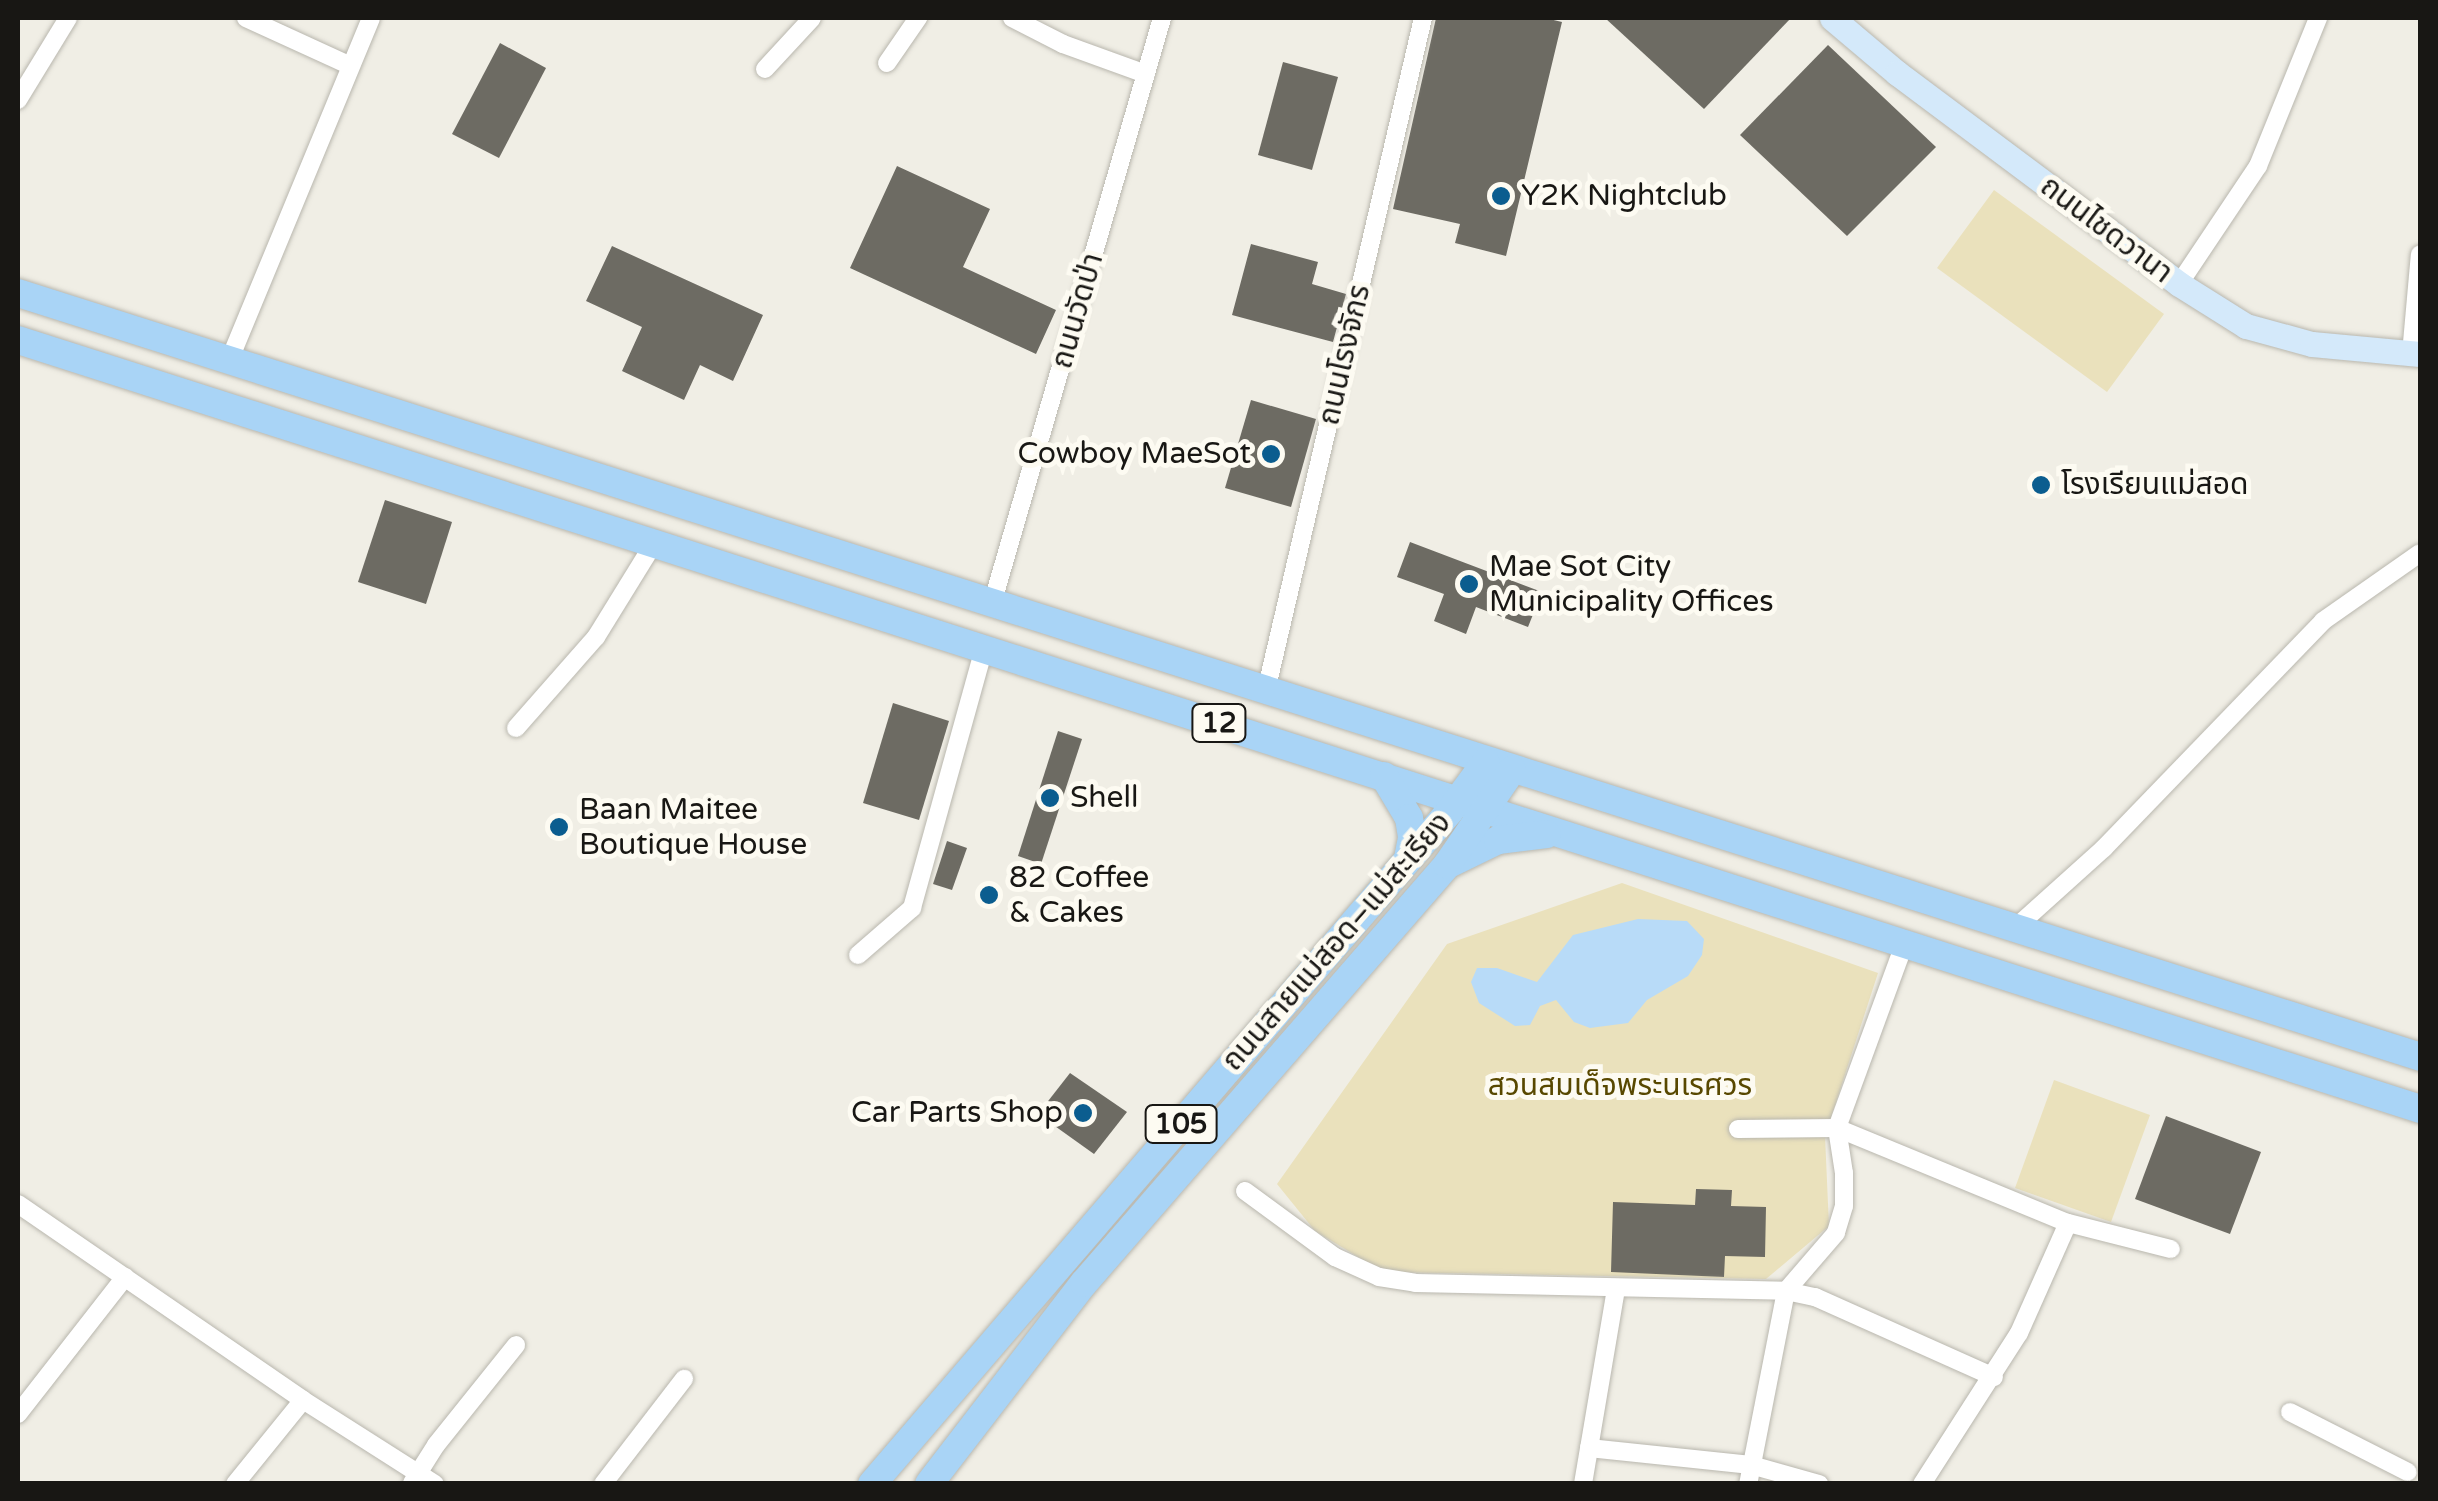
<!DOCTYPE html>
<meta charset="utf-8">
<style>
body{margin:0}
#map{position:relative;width:2438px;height:1501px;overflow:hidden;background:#f0eee5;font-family:"Varela Round","Noto Sans Thai",sans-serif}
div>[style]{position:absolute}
.green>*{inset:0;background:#eae1bc}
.water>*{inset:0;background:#b8dbf8}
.building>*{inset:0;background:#6d6b63}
.roads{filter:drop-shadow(0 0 2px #b9b7ae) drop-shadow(0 0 2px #b9b7ae)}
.street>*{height:18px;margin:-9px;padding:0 9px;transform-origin:9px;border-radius:9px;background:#fff}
.secondary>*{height:25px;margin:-12.5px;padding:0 12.5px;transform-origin:12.5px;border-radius:12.5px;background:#d4e9fa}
.primary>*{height:28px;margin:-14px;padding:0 14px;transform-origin:14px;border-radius:14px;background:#a9d4f6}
.dots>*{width:28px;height:28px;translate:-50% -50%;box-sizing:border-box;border:5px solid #fdfbf2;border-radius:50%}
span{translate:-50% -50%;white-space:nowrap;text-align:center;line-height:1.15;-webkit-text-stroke:10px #fdfbf2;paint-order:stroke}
.shield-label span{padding:2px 8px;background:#fdfbf2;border:2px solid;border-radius:8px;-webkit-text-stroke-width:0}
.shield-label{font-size:28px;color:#181714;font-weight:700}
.poi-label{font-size:30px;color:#181714}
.left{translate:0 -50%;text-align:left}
.right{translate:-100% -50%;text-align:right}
.street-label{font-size:30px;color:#181714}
.park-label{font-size:30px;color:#584800}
.frame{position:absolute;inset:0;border:20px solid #181714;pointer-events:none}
</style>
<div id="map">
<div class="green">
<i style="clip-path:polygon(1994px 190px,2164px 314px,2107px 392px,1937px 268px)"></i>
<i style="clip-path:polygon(1622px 883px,1878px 973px,1825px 1136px,1829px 1226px,1766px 1279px,1383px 1272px,1315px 1231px,1277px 1184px,1447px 944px)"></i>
<i style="clip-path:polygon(2054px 1080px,2150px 1115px,2111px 1222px,2015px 1188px)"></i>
</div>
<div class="water">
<i style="clip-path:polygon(1638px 919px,1687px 921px,1704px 939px,1702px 955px,1688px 976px,1647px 1000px,1628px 1023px,1590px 1028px,1574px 1022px,1556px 1000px,1540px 1006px,1530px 1025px,1515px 1026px,1479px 1003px,1471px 982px,1477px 968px,1497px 968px,1537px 982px,1573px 935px)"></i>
</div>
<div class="building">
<i style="clip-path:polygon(1436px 18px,1545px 18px,1562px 22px,1506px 256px,1455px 243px,1460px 224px,1393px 209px)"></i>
<i style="clip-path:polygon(1605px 18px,1791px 18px,1704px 109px)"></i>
<i style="clip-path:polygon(500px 43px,546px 68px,499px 158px,452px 134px)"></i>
<i style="clip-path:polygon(1828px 45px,1936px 147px,1847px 236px,1740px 135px)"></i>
<i style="clip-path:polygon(1283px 62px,1338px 77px,1312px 170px,1258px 155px)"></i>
<i style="clip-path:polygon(897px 166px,990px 209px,963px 267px,1056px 310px,1036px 354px,850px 268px)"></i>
<i style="clip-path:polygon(1251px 244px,1318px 262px,1312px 284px,1346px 294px,1333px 342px,1232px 315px)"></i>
<i style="clip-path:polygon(612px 246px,763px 315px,733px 381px,700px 365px,684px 400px,622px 371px,642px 327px,586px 301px)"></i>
<i style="clip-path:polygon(1251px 400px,1316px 419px,1291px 507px,1225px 488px)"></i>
<i style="clip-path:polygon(385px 500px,452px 522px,426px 604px,358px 582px)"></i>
<i style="clip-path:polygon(1410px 542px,1542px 592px,1528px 627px,1476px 607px,1466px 634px,1434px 621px,1444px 594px,1397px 577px)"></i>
<i style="clip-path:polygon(893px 703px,949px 721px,919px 820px,863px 803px)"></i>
<i style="clip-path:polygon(1058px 731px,1082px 739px,1041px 864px,1018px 856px)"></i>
<i style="clip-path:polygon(947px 841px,967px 848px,952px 890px,933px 884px)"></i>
<i style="clip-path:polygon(1070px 1073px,1127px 1112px,1094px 1154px,1038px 1114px)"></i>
<i style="clip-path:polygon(2166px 1116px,2261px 1152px,2230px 1234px,2135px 1199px)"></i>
<i style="clip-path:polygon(1696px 1189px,1732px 1190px,1731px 1206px,1766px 1207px,1765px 1257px,1725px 1256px,1724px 1277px,1611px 1272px,1613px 1202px,1695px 1205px)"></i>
</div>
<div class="roads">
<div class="street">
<i style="left:246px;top:18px;width:115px;rotate:24.6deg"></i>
<i style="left:1012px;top:18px;width:57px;rotate:27deg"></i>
<i style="left:1063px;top:44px;width:88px;rotate:19.9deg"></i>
<i style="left:887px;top:63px;width:55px;rotate:-55.4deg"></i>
<i style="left:765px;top:69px;width:69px;rotate:-47.3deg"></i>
<i style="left:18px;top:100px;width:96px;rotate:-58.6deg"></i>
<i style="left:2179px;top:284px;width:142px;rotate:-56.2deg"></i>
<i style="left:2258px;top:166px;width:160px;rotate:-67.9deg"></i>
<i style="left:2411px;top:354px;width:100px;rotate:-84.9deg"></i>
<i style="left:229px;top:361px;width:371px;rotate:-67.5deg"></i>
<i style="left:992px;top:604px;width:610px;rotate:-73.82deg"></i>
<i style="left:1266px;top:691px;width:691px;rotate:-76.87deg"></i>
<i style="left:516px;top:728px;width:121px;rotate:-48.7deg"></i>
<i style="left:596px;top:637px;width:110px;rotate:-58.3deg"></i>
<i style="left:2013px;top:930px;width:122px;rotate:-42deg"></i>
<i style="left:2104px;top:848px;width:315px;rotate:-46deg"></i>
<i style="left:2323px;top:621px;width:118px;rotate:-35deg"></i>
<i style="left:1905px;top:942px;width:198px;rotate:110.1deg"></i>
<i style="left:1837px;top:1128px;width:250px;rotate:22.4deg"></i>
<i style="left:2068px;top:1223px;width:106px;rotate:14.2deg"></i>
<i style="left:858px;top:955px;width:72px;rotate:-41deg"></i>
<i style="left:912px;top:908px;width:270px;rotate:-74.5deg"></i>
<i style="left:1738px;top:1129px;width:99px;rotate:-0.6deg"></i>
<i style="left:1837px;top:1128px;width:46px;rotate:81.2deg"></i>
<i style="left:1844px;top:1173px;width:33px;rotate:90deg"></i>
<i style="left:1844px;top:1206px;width:28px;rotate:107deg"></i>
<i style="left:1836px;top:1233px;width:77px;rotate:130.8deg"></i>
<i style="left:1786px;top:1291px;width:197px;rotate:101.1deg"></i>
<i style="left:1245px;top:1191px;width:112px;rotate:36.3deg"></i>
<i style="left:1335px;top:1257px;width:48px;rotate:24.4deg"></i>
<i style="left:1379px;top:1277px;width:36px;rotate:9deg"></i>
<i style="left:1415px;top:1283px;width:371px;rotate:1.2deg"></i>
<i style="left:1786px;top:1291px;width:30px;rotate:12deg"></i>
<i style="left:1815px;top:1297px;width:196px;rotate:24.1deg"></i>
<i style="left:18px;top:1204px;width:346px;rotate:34.5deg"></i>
<i style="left:303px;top:1400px;width:156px;rotate:32.5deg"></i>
<i style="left:2290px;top:1412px;width:132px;rotate:27deg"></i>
<i style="left:18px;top:1414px;width:174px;rotate:-52deg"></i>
<i style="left:1589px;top:1448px;width:163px;rotate:6deg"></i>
<i style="left:1751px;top:1465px;width:71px;rotate:15.6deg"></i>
<i style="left:412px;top:1483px;width:45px;rotate:-57.7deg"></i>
<i style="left:436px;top:1445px;width:128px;rotate:-51.3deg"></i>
<i style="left:235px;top:1484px;width:108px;rotate:-51deg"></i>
<i style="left:603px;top:1484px;width:133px;rotate:-52.4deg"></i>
<i style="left:1583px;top:1484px;width:198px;rotate:-80.4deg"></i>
<i style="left:1922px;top:1484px;width:179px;rotate:-57.3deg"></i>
<i style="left:2019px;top:1333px;width:120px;rotate:-66deg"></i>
</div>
<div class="secondary">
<i style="left:1832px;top:18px;width:85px;rotate:40.2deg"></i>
<i style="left:1897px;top:73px;width:352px;rotate:36.8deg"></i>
<i style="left:2179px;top:284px;width:79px;rotate:32.1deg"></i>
<i style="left:2246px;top:326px;width:68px;rotate:15.3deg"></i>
<i style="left:2312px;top:344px;width:108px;rotate:5.3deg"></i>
</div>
<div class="primary">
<i style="left:18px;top:293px;width:2521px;rotate:17.64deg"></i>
<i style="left:18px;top:340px;width:2522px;rotate:17.75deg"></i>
<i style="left:1384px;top:776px;width:49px;rotate:59.2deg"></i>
<i style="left:1409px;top:818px;width:20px;rotate:81deg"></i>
<i style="left:1412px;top:838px;width:21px;rotate:101deg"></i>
<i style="left:1451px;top:863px;width:52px;rotate:-26.1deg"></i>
<i style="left:1498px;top:840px;width:49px;rotate:-7deg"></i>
<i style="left:872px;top:1484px;width:886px;rotate:-49.35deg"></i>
<i style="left:1449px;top:812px;width:62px;rotate:-53.5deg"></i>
<i style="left:929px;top:1484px;width:254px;rotate:-52.4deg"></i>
<i style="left:1084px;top:1283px;width:554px;rotate:-49.03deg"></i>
<i style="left:1447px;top:865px;width:115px;rotate:-55.6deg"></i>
</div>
</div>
<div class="dots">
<i style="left:1501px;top:196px;background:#0b5d8f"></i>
<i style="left:1271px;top:454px;background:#0b5d8f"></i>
<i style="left:2041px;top:485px;background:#0b5d8f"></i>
<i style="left:1469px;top:584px;background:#0b5d8f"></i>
<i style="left:1050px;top:798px;background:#0b5d8f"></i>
<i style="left:559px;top:827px;background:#0b5d8f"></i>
<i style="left:989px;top:895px;background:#0b5d8f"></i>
<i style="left:1083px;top:1113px;background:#0b5d8f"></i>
</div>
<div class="shield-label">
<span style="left:1219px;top:723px">12</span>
<span style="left:1181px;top:1124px">105</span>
</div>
<div class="poi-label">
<span class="left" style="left:1521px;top:196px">Y2K Nightclub</span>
<span class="right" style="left:1251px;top:454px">Cowboy MaeSot</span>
<span class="left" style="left:2061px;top:485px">โรงเรียนแม่สอด</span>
<span class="left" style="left:1489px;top:584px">Mae Sot City<br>Municipality Offices</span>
<span class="left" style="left:1070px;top:798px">Shell</span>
<span class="left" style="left:579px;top:827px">Baan Maitee<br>Boutique House</span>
<span class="left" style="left:1009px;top:895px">82 Coffee<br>&amp; Cakes</span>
<span class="right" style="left:1063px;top:1113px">Car Parts Shop</span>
</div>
<div class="street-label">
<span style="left:2106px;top:230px;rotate:37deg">ถนนไชดวานา</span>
<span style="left:1078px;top:311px;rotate:-74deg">ถนนวัดป่า</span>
<span style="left:1345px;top:355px;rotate:-77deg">ถนนโรงจักร</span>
<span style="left:1337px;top:942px;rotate:-49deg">ถนนสายแม่สอด–แม่สะเรียง</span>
</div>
<div class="park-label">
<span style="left:1620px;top:1086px">สวนสมเด็จพระนเรศวร</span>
</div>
<div class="frame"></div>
</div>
